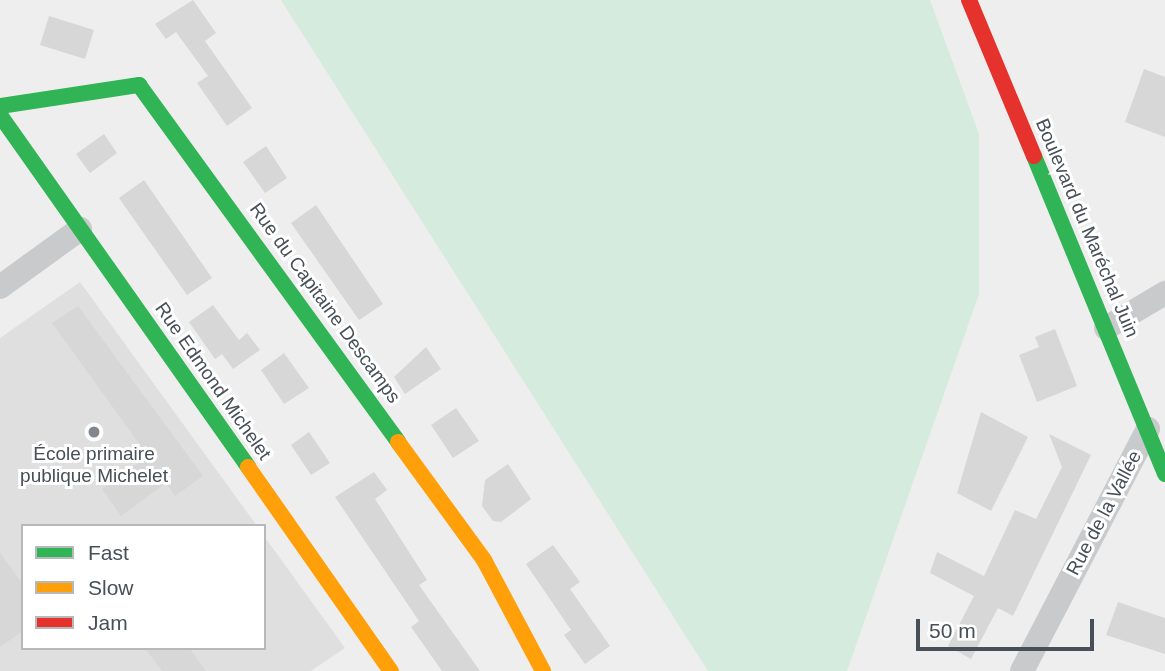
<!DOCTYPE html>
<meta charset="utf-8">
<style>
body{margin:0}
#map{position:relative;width:1165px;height:671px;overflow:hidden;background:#eee;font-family:Helvetica,sans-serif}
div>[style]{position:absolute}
.education>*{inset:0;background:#e0dfdf}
.green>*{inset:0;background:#d4ebde}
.building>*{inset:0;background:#d7d7d8}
.street>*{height:24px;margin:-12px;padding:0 12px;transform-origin:12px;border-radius:12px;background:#c8cacc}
.fast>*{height:16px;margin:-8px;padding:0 8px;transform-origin:8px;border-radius:8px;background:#30b455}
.slow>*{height:16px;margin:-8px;padding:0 8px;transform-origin:8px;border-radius:8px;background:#ff9f0a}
.jam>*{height:16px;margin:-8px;padding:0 8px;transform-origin:8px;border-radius:8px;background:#e5322d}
.dots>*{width:19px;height:19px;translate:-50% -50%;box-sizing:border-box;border:4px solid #fff;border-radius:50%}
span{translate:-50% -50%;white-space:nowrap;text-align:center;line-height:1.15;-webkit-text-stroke:6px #fff;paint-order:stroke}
.street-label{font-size:19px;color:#474f58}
.poi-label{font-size:19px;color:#474f58}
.legend{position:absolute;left:21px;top:524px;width:245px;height:126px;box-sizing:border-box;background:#fff;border:2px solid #b5b9bc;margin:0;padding:9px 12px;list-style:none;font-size:21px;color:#474f58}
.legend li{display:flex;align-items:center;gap:14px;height:35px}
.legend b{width:35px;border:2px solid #b5b9bc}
.scale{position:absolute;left:916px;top:619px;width:178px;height:32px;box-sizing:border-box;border:4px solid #474f58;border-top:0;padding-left:9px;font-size:21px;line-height:24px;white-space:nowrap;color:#474f58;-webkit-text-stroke:5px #fff;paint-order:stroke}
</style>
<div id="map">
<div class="education">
<i style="clip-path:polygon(80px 282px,257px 526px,23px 526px,23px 648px,264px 648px,264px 536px,345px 648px,311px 671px,0 671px,0 338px)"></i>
</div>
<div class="green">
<i style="clip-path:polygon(281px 0,930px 0,979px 134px,979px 294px,847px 671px,708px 671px)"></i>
</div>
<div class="building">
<i style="clip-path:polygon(193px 0,216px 33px,205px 41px,252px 108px,227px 126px,197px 83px,208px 76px,176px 32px,166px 39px,155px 24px)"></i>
<i style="clip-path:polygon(49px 16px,94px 30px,85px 59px,40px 45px)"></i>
<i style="clip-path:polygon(1144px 69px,1165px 77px,1165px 137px,1125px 122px)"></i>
<i style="clip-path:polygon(104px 134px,117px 153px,90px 173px,76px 154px)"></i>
<i style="clip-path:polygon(266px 146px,287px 178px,265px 193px,243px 162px)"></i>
<i style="clip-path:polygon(144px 180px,212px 278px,187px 295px,119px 198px)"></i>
<i style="clip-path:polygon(316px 205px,383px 304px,359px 320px,291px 223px)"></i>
<i style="clip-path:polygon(213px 305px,239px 340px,247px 333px,260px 350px,233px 369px,222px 354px,215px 359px,189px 322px)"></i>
<i style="clip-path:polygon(78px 306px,203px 476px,175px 496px,166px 483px,121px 516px,102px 489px,148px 456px,52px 323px)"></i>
<i style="clip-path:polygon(1055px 329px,1077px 386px,1037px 402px,1019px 355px,1039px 347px,1035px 337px)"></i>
<i style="clip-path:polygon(426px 347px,441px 369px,405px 394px,394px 377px)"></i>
<i style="clip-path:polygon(284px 353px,309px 388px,284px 404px,261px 370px)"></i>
<i style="clip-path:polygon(456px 408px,479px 441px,453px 458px,431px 425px)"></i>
<i style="clip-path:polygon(981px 412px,1028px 437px,991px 511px,957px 493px)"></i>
<i style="clip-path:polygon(309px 432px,330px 463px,311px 475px,291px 445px)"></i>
<i style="clip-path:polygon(1049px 434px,1091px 455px,1013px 616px,998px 608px,971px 659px,948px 646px,974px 596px,930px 573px,937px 552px,984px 576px,1015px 510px,1036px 519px,1062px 467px)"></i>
<i style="clip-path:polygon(508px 464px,531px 499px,501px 522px,493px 521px,482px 506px,485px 480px)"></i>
<i style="clip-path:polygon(374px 472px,387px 490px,375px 499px,427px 580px,419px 585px,480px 671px,442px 671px,411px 627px,419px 621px,335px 497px)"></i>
<i style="clip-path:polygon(553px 545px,580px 582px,570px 589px,610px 646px,585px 664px,564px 635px,571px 630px,526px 564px)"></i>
<i style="clip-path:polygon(0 553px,23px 584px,23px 631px,0 647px)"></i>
<i style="clip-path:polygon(1118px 602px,1165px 618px,1165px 654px,1106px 635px)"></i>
<i style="clip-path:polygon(145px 648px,189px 648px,206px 671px,162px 671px)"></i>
</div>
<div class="street">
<i style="left:0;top:287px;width:99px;rotate:-35.9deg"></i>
<i style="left:1106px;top:328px;width:69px;rotate:-30.7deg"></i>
<i style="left:1022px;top:671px;width:273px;rotate:-62.5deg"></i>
</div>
<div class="fast">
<i style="left:0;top:106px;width:141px;rotate:-8.6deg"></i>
<i style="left:139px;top:85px;width:441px;rotate:54deg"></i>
<i style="left:0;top:115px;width:431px;rotate:54.8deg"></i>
<i style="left:1034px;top:156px;width:344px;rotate:67.6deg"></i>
</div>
<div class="slow">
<i style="left:398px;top:442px;width:146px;rotate:53.9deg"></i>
<i style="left:484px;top:560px;width:126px;rotate:62deg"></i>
<i style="left:248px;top:467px;width:249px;rotate:55deg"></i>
</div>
<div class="jam">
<i style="left:969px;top:0;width:169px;rotate:67.4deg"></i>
</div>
<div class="dots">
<i style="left:94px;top:432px;background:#81878c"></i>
</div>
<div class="street-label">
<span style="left:1087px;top:228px;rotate:67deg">Boulevard du Maréchal Juin</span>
<span style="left:325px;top:303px;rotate:54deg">Rue du Capitaine Descamps</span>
<span style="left:213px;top:381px;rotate:55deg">Rue Edmond Michelet</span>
<span style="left:1104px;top:513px;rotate:-62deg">Rue de la Vallée</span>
</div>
<div class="poi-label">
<span style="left:94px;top:465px">École primaire<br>publique Michelet</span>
</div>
<ul class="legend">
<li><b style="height:9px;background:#30b455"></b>Fast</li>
<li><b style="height:9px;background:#ff9f0a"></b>Slow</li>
<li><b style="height:9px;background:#e5322d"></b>Jam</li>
</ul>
<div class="scale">50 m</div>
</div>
